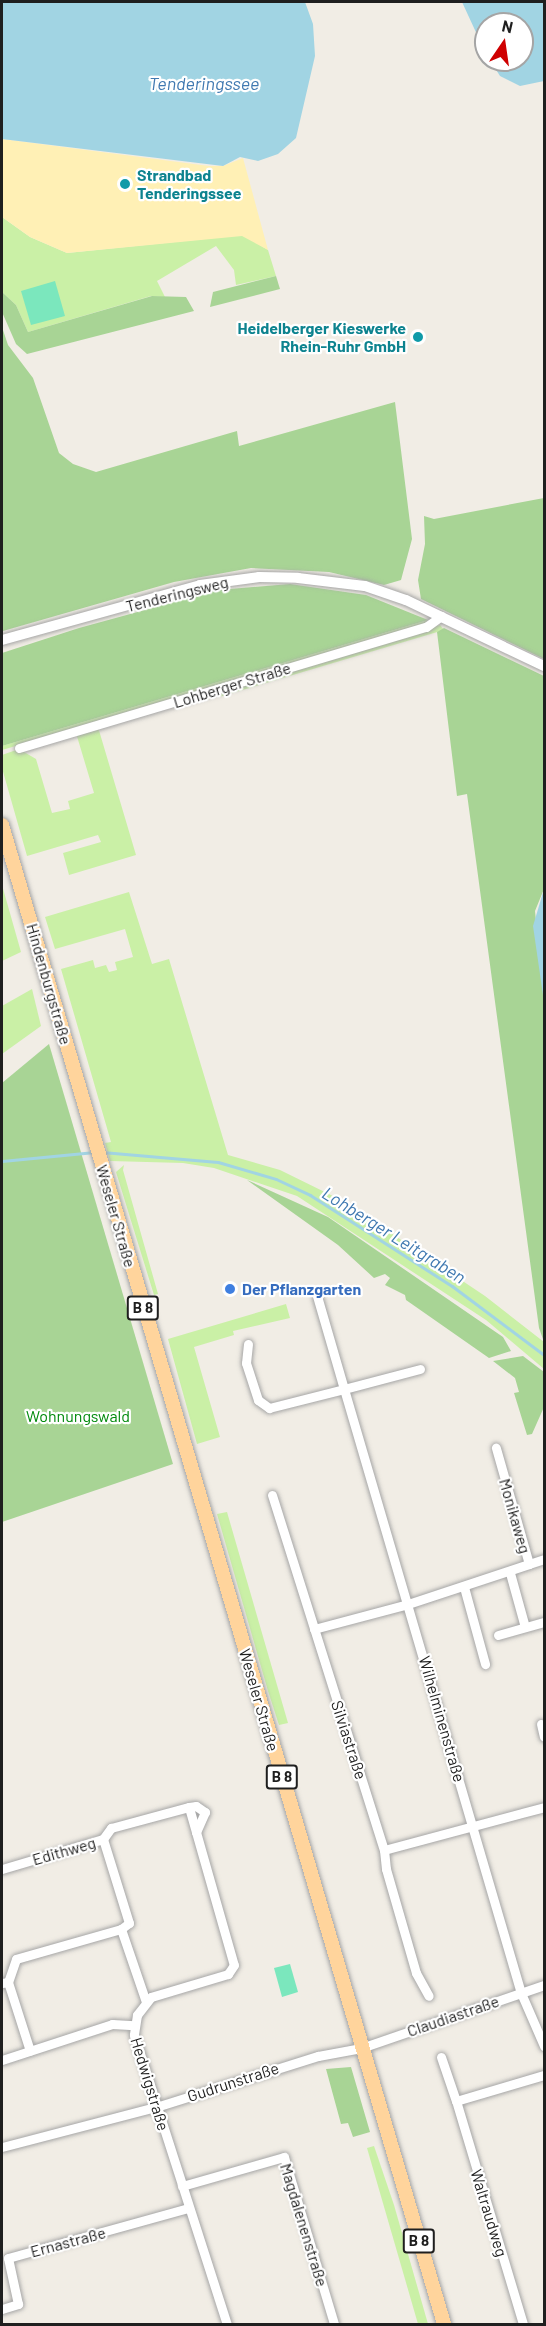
<!DOCTYPE html>
<meta charset="utf-8">
<style>
body{margin:0}
#map{position:relative;width:546px;height:2326px;overflow:hidden;background:#f1ede5;font-family:Barlow,sans-serif}
div>[style]{position:absolute}
.grass>*{inset:0;background:#caf0a6}
.forest>*{inset:0;background:#a8d495}
.sand>*{inset:0;background:#fff0b5}
.pitch>*{inset:0;background:#7be7bd}
.water>*{inset:0;background:#a1d4e3}
.stream>*{height:3px;margin:-1.5px;padding:0 1.5px;transform-origin:1.5px;border-radius:1.5px;background:#a1d4e3}
.roads{filter:drop-shadow(0 0 2px #a6a6a6) drop-shadow(0 0 2px #a6a6a6)}
.minor>*{height:9px;margin:-4.5px;padding:0 4.5px;transform-origin:4.5px;border-radius:4.5px;background:#fff}
.tertiary>*{height:10px;margin:-5px;padding:0 5px;transform-origin:5px;border-radius:5px;background:#fff}
.primary>*{height:14px;margin:-7px;padding:0 7px;transform-origin:7px;border-radius:7px;background:#ffd49c}
.dots>*{width:16px;height:16px;translate:-50% -50%;box-sizing:border-box;border:3px solid #fff;border-radius:50%}
span{translate:-50% -50%;white-space:nowrap;text-align:center;line-height:1.15;-webkit-text-stroke:4.5px #fff;paint-order:stroke}
.shield-label span{padding:2px 4px;background:#fff;border:2px solid;border-radius:4px;-webkit-text-stroke-width:0}
.shield-label{font-size:15px;color:#1f1f1f;font-weight:700}
.culture-label{font-size:16px;color:#0d838f;font-weight:700}
.left{translate:0 -50%;text-align:left}
.right{translate:-100% -50%;text-align:right}
.street-label{font-size:16px;color:#1f1f1f}
.shop-label{font-size:16px;color:#366cbe;font-weight:700}
.park-label{font-size:16px;color:#018a0c}
.water-label{font-size:18px;color:#4079b1;font-style:italic}
.frame{position:absolute;inset:0;border:3px solid #1f1f1f;pointer-events:none}
.north{position:absolute;left:474px;top:12px;width:60px;height:60px;box-sizing:border-box;background:#fff;border:2px solid #a5a5a5;border-radius:50%;rotate:13deg;font-size:16px;font-weight:700;line-height:24px;text-align:center;color:#1f1f1f}
.north::after{content:'';display:block;margin:auto;width:21px;height:27px;background:#cf0001;clip-path:polygon(50% 0,100% 100%,50% 72%,0 100%)}
</style>
<div id="map">
<div class="grass">
<i style="clip-path:polygon(2px 217px,30px 237px,67px 253px,243px 235px,268px 250px,276px 276px,236px 285px,234px 270px,216px 246px,157px 281px,165px 297px,151px 296px,28px 332px,16px 305px,2px 292px)"></i>
<i style="clip-path:polygon(428px 620px,422px 627px,2px 750px,2px 746px)"></i>
<i style="clip-path:polygon(440px 625px,444px 630px,219px 697px,218px 691px)"></i>
<i style="clip-path:polygon(98px 727px,136px 855px,69px 875px,63px 853px,101px 842px,98px 835px,27px 856px,2px 768px,2px 755px,19px 749px,36px 759px,52px 813px,70px 809px,68px 801px,94px 793px,76px 733px)"></i>
<i style="clip-path:polygon(2px 885px,21px 952px,2px 961px)"></i>
<i style="clip-path:polygon(129px 892px,152px 964px,169px 959px,228px 1155px,280px 1170px,343px 1201px,485px 1296px,544px 1342px,544px 1369px,486px 1320px,297px 1196px,214px 1168px,183px 1163px,110px 1161px,105px 1143px,111px 1142px,61px 969px,93px 960px,95px 968px,106px 965px,109px 972px,117px 970px,115px 962px,133px 957px,125px 929px,55px 949px,45px 917px)"></i>
<i style="clip-path:polygon(32px 989px,41px 1026px,2px 1054px,2px 1006px)"></i>
<i style="clip-path:polygon(124px 1165px,123px 1170px,158px 1294px,154px 1295px,116px 1172px)"></i>
<i style="clip-path:polygon(286px 1304px,290px 1318px,233px 1331px,234px 1335px,194px 1347px,220px 1437px,197px 1444px,168px 1339px)"></i>
<i style="clip-path:polygon(227px 1512px,288px 1723px,279px 1725px,268px 1691px,217px 1514px)"></i>
<i style="clip-path:polygon(374px 2146px,394px 2205px,428px 2324px,418px 2324px,367px 2148px)"></i>
</div>
<div class="forest">
<i style="clip-path:polygon(276px 276px,280px 289px,210px 307px,213px 292px)"></i>
<i style="clip-path:polygon(2px 292px,16px 305px,28px 332px,152px 296px,186px 297px,194px 311px,27px 354px,16px 344px,2px 312px)"></i>
<i style="clip-path:polygon(2px 327px,8px 345px,33px 378px,59px 453px,73px 464px,96px 472px,237px 431px,239px 446px,395px 402px,412px 539px,401px 580px,384px 585px,329px 572px,251px 568px,174px 582px,3px 631px)"></i>
<i style="clip-path:polygon(544px 498px,544px 659px,421px 599px,418px 580px,425px 544px,424px 516px,434px 519px)"></i>
<i style="clip-path:polygon(290px 584px,366px 595px,428px 620px,2px 746px,2px 653px,79px 628px,218px 590px)"></i>
<i style="clip-path:polygon(444px 628px,544px 676px,544px 889px,535px 911px,544px 1002px,544px 1342px,539px 1328px,467px 794px,457px 796px,437px 632px)"></i>
<i style="clip-path:polygon(49px 1044px,173px 1464px,2px 1522px,2px 1083px)"></i>
<i style="clip-path:polygon(247px 1180px,328px 1217px,503px 1337px,511px 1351px,489px 1358px,406px 1300px,405px 1295px,385px 1285px,390px 1278px,385px 1274px,374px 1278px,338px 1245px)"></i>
<i style="clip-path:polygon(523px 1356px,544px 1372px,544px 1407px,532px 1434px,527px 1435px,514px 1393px,519px 1392px,515px 1378px,493px 1361px)"></i>
<i style="clip-path:polygon(351px 2067px,370px 2132px,353px 2137px,348px 2123px,341px 2124px,326px 2069px)"></i>
</div>
<div class="sand">
<i style="clip-path:polygon(2px 139px,209px 166px,223px 166px,243px 158px,268px 250px,242px 236px,67px 253px,30px 237px,2px 217px)"></i>
</div>
<div class="pitch">
<i style="clip-path:polygon(55px 281px,65px 316px,31px 325px,21px 291px)"></i>
<i style="clip-path:polygon(290px 1964px,298px 1992px,282px 1997px,274px 1968px)"></i>
</div>
<div class="water">
<i style="clip-path:polygon(2px 2px,305px 2px,313px 24px,315px 56px,296px 138px,278px 154px,258px 161px,240px 157px,223px 166px,2px 139px)"></i>
<i style="clip-path:polygon(462px 2px,544px 2px,544px 81px,520px 86px,500px 76px,490px 60px,522px 60px,522px 24px,486px 24px,486px 54px)"></i>
<i style="clip-path:polygon(544px 889px,544px 1002px,533px 926px)"></i>
</div>
<div class="stream">
<i style="left:102px;top:1152px;width:116px;rotate:4.9deg"></i>
<i style="left:218px;top:1162px;width:60px;rotate:16.3deg"></i>
<i style="left:276px;top:1179px;width:38px;rotate:25deg"></i>
<i style="left:310px;top:1195px;width:169px;rotate:32.7deg"></i>
<i style="left:452px;top:1286px;width:115px;rotate:36.9deg"></i>
<i style="left:2px;top:1161px;width:93px;rotate:-5.5deg"></i>
</div>
<div class="roads">
<div class="minor">
<i style="left:19px;top:748px;width:425px;rotate:-16.6deg"></i>
<i style="left:426px;top:627px;width:19px;rotate:-36deg"></i>
<i style="left:248px;top:1344px;width:19px;rotate:96deg"></i>
<i style="left:246px;top:1363px;width:39px;rotate:72deg"></i>
<i style="left:258px;top:1400px;width:14px;rotate:36deg"></i>
<i style="left:269px;top:1408px;width:77px;rotate:-14.2deg"></i>
<i style="left:344px;top:1389px;width:97px;rotate:-106.2deg"></i>
<i style="left:420px;top:1369px;width:79px;rotate:165.3deg"></i>
<i style="left:344px;top:1389px;width:629px;rotate:73.67deg"></i>
<i style="left:521px;top:1993px;width:58px;rotate:66.5deg"></i>
<i style="left:272px;top:1495px;width:372px;rotate:72.5deg"></i>
<i style="left:384px;top:1850px;width:19px;rotate:84deg"></i>
<i style="left:386px;top:1869px;width:108px;rotate:73.9deg"></i>
<i style="left:416px;top:1973px;width:26px;rotate:61deg"></i>
<i style="left:529px;top:1564px;width:16px;rotate:-18deg"></i>
<i style="left:510px;top:1573px;width:56px;rotate:74.5deg"></i>
<i style="left:464px;top:1587px;width:80px;rotate:74.7deg"></i>
<i style="left:314px;top:1629px;width:97px;rotate:-14.9deg"></i>
<i style="left:408px;top:1604px;width:127px;rotate:-18.3deg"></i>
<i style="left:529px;top:1564px;width:121px;rotate:-105.9deg"></i>
<i style="left:498px;top:1635px;width:48px;rotate:-15.8deg"></i>
<i style="left:541px;top:1724px;width:13px;rotate:77deg"></i>
<i style="left:196px;top:1832px;width:26px;rotate:-106deg"></i>
<i style="left:189px;top:1807px;width:7px;rotate:-8deg"></i>
<i style="left:196px;top:1806px;width:11px;rotate:34deg"></i>
<i style="left:205px;top:1812px;width:22px;rotate:114deg"></i>
<i style="left:196px;top:1832px;width:138px;rotate:74.1deg"></i>
<i style="left:234px;top:1965px;width:11px;rotate:124deg"></i>
<i style="left:228px;top:1974px;width:80px;rotate:163.4deg"></i>
<i style="left:151px;top:1997px;width:23px;rotate:128deg"></i>
<i style="left:137px;top:2015px;width:20px;rotate:99deg"></i>
<i style="left:134px;top:2035px;width:304px;rotate:72.2deg"></i>
<i style="left:103px;top:1839px;width:14px;rotate:-54deg"></i>
<i style="left:111px;top:1828px;width:81px;rotate:-15.1deg"></i>
<i style="left:384px;top:1850px;width:166px;rotate:-15deg"></i>
<i style="left:2px;top:1869px;width:105px;rotate:-16.5deg"></i>
<i style="left:103px;top:1839px;width:88px;rotate:72.8deg"></i>
<i style="left:129px;top:1923px;width:10px;rotate:143deg"></i>
<i style="left:121px;top:1929px;width:109px;rotate:164.1deg"></i>
<i style="left:16px;top:1959px;width:24px;rotate:109deg"></i>
<i style="left:8px;top:1982px;width:6px;rotate:171deg"></i>
<i style="left:121px;top:1929px;width:77px;rotate:71.1deg"></i>
<i style="left:8px;top:1982px;width:72px;rotate:72.3deg"></i>
<i style="left:441px;top:2057px;width:46px;rotate:71.2deg"></i>
<i style="left:2px;top:2060px;width:116px;rotate:-18.1deg"></i>
<i style="left:112px;top:2024px;width:22px;rotate:3deg"></i>
<i style="left:2px;top:2147px;width:159px;rotate:-14.6deg"></i>
<i style="left:156px;top:2107px;width:170px;rotate:-17.5deg"></i>
<i style="left:318px;top:2056px;width:44px;rotate:-10.5deg"></i>
<i style="left:361px;top:2048px;width:194px;rotate:-19deg"></i>
<i style="left:182px;top:2186px;width:106px;rotate:-15.9deg"></i>
<i style="left:284px;top:2157px;width:174px;rotate:73.3deg"></i>
<i style="left:2px;top:2309px;width:17px;rotate:-17deg"></i>
<i style="left:18px;top:2304px;width:47px;rotate:-102.3deg"></i>
<i style="left:8px;top:2258px;width:187px;rotate:-15.5deg"></i>
<i style="left:523px;top:2324px;width:233px;rotate:-106.7deg"></i>
<i style="left:456px;top:2101px;width:92px;rotate:-16.5deg"></i>
</div>
<div class="tertiary">
<i style="left:2px;top:640px;width:205px;rotate:-15.5deg"></i>
<i style="left:200px;top:585px;width:60px;rotate:-7.7deg"></i>
<i style="left:259px;top:577px;width:39px;rotate:1deg"></i>
<i style="left:298px;top:578px;width:67px;rotate:6.8deg"></i>
<i style="left:365px;top:586px;width:43px;rotate:18.9deg"></i>
<i style="left:406px;top:600px;width:153px;rotate:25.6deg"></i>
</div>
<div class="primary">
<i style="left:2px;top:825px;width:1563px;rotate:73.57deg"></i>
</div>
</div>
<div class="dots">
<i style="left:125px;top:184px;background:#0f9aa8"></i>
<i style="left:418px;top:337px;background:#0f9aa8"></i>
<i style="left:230px;top:1289px;background:#3f7fe0"></i>
</div>
<div class="shield-label">
<span style="left:143px;top:1308px">B 8</span>
<span style="left:282px;top:1777px">B 8</span>
<span style="left:419px;top:2241px">B 8</span>
</div>
<div class="culture-label">
<span class="left" style="left:137px;top:184px">Strandbad<br>Tenderingssee</span>
<span class="right" style="left:406px;top:337px">Heidelberger Kieswerke<br>Rhein-Ruhr GmbH</span>
</div>
<div class="street-label">
<span style="left:177px;top:594px;rotate:-14deg">Tenderingsweg</span>
<span style="left:232px;top:685px;rotate:-17deg">Lohberger Straße</span>
<span style="left:49px;top:984px;rotate:74deg">Hindenburgstraße</span>
<span style="left:116px;top:1216px;rotate:74deg">Weseler Straße</span>
<span style="left:515px;top:1516px;rotate:74deg">Monikaweg</span>
<span style="left:259px;top:1700px;rotate:74deg">Weseler Straße</span>
<span style="left:442px;top:1719px;rotate:74deg">Wilhelminenstraße</span>
<span style="left:349px;top:1740px;rotate:72deg">Silviastraße</span>
<span style="left:64px;top:1851px;rotate:-16deg">Edithweg</span>
<span style="left:453px;top:2016px;rotate:-19deg">Claudiastraße</span>
<span style="left:233px;top:2082px;rotate:-18deg">Gudrunstraße</span>
<span style="left:150px;top:2084px;rotate:73deg">Hedwigstraße</span>
<span style="left:489px;top:2213px;rotate:73deg">Waltraudweg</span>
<span style="left:304px;top:2225px;rotate:73deg">Magdalenenstraße</span>
<span style="left:68px;top:2242px;rotate:-15deg">Ernastraße</span>
</div>
<div class="shop-label">
<span class="left" style="left:242px;top:1289px">Der Pflanzgarten</span>
</div>
<div class="park-label">
<span style="left:78px;top:1416px">Wohnungswald</span>
</div>
<div class="water-label">
<span style="left:204px;top:83px">Tenderingssee</span>
<span style="left:394px;top:1235px;rotate:32deg">Lohberger Leitgraben</span>
</div>
<div class="frame"></div>
<div class="north">N</div>
</div>
